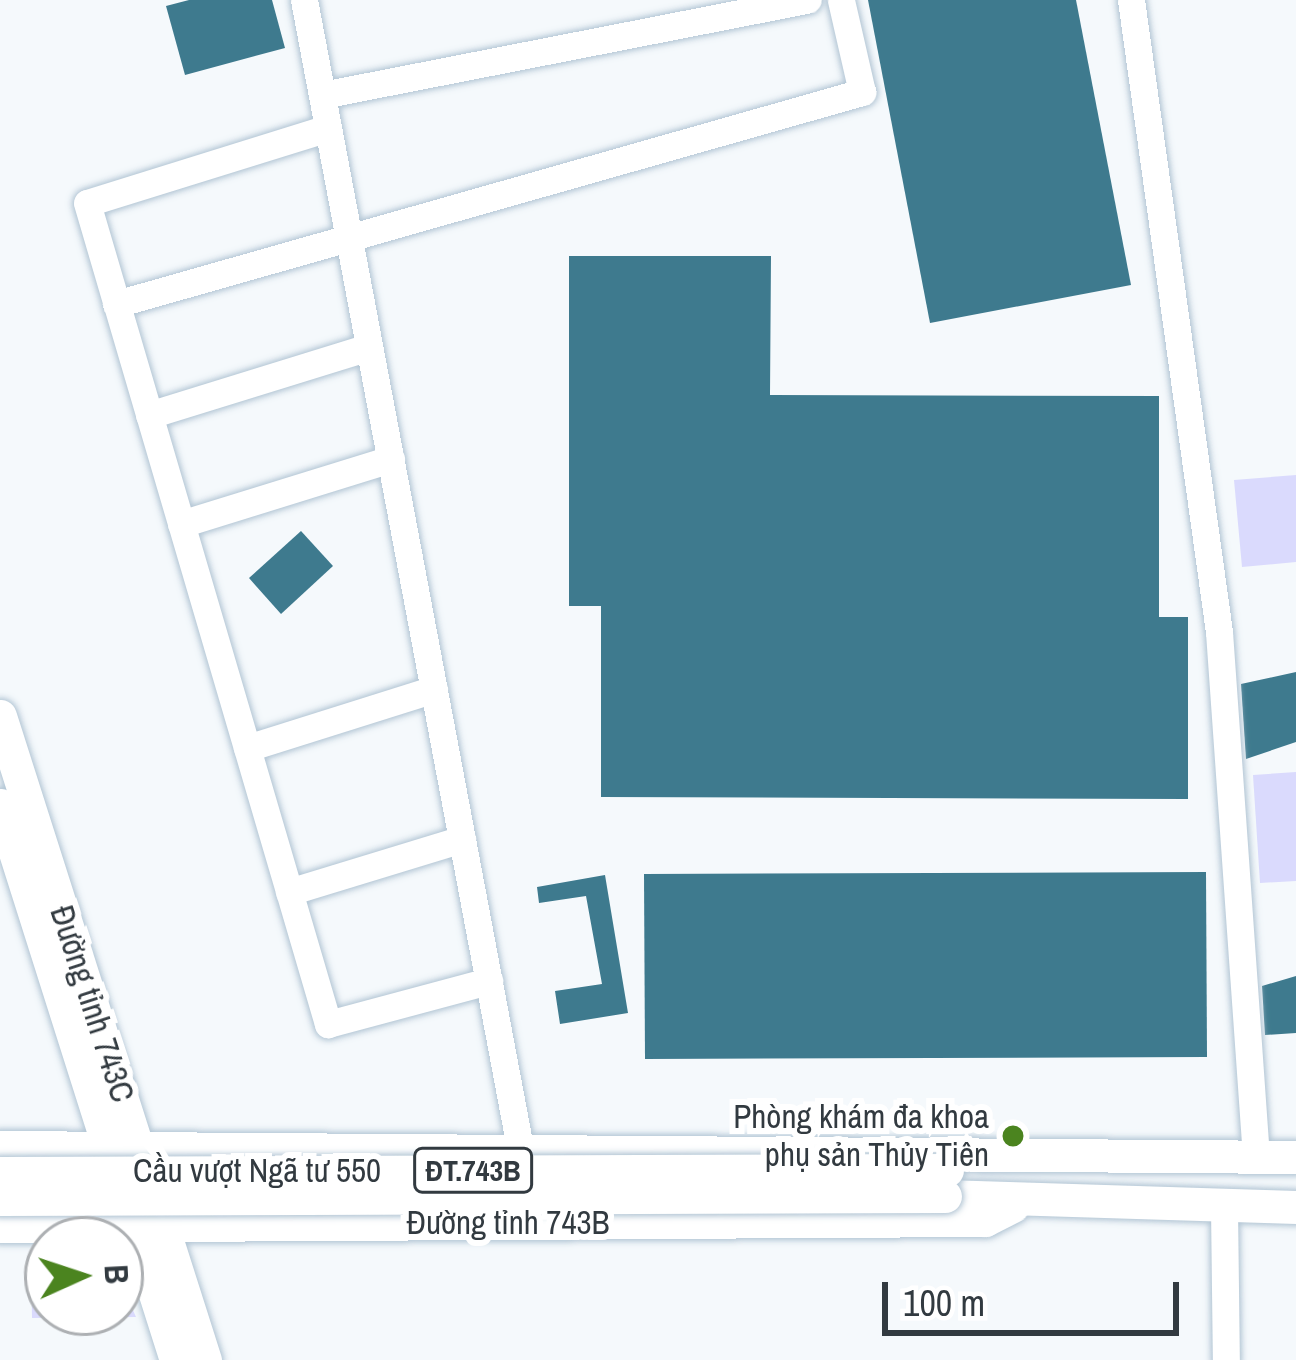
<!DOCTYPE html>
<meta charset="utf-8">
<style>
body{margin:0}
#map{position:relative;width:1296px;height:1360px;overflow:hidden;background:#f5f9fc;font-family:"Archivo Narrow",sans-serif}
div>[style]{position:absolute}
.green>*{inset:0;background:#dadafd}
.building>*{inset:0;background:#3e7a8e}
.roads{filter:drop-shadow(0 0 3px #b2c5d4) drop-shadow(0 0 3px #b2c5d4)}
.minor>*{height:27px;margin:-13.5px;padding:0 13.5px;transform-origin:13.5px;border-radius:13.5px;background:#fff}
.major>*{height:33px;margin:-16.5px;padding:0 16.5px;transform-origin:16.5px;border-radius:16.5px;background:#fff}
.bridges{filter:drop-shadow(0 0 3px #b2c5d4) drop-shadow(0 0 3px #b2c5d4)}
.major-bridge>*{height:33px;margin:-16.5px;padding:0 16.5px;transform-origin:16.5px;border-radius:16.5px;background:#fff}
.dots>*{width:33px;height:33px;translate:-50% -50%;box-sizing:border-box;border:6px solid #fff;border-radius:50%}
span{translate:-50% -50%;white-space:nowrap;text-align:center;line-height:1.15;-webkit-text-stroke:12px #fff;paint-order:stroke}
.shield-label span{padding:3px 9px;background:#fff;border:3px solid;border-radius:9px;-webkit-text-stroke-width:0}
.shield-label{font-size:30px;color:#323a40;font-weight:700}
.street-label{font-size:33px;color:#323a40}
.poi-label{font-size:33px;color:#323a40}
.right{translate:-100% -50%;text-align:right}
.north{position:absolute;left:24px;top:1216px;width:120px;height:120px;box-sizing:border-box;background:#fff;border:3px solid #adb0b3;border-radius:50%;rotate:87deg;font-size:33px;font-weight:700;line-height:48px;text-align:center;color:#323a40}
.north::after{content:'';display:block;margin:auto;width:42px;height:54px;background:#4b841f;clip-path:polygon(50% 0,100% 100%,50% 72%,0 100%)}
.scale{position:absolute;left:882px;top:1282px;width:297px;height:54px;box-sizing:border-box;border:6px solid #323a40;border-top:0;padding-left:15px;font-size:36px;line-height:42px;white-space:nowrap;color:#323a40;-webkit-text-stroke:9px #fff;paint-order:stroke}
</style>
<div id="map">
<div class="green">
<i style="clip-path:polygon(1296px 475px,1296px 562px,1242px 567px,1234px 480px)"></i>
<i style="clip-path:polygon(1296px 772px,1296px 881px,1260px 883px,1253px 775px)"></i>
<i style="clip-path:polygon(31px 1253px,48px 1253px,48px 1312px,120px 1312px,120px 1281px,136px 1317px,32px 1318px)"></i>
</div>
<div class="building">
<i style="clip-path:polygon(189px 0,272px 0,285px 48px,185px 75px,166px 6px)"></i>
<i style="clip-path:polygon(868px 0,1076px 0,1131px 285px,930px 323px)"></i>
<i style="clip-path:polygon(569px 256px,771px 256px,770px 395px,1159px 396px,1159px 617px,1188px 617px,1188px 799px,601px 797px,601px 606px,569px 606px)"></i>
<i style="clip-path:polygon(301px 531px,333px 566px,281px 614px,249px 578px)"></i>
<i style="clip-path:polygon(1296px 672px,1296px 742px,1246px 759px,1241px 684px)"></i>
<i style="clip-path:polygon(1206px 872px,1207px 1057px,645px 1059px,644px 874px)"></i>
<i style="clip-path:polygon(605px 875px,628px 1013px,560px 1024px,555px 991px,602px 984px,586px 896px,539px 903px,537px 887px)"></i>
<i style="clip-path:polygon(1296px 976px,1296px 1033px,1265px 1035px,1262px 986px)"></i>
</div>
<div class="roads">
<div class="minor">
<i style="left:304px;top:0;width:1167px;rotate:79.34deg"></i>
<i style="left:1131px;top:0;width:638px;rotate:82.07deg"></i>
<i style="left:1219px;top:632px;width:526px;rotate:85.97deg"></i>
<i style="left:322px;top:95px;width:495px;rotate:-11.1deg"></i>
<i style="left:328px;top:128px;width:252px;rotate:162.7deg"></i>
<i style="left:87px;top:203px;width:856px;rotate:73.64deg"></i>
<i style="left:328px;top:1024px;width:167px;rotate:-15deg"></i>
<i style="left:116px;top:304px;width:776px;rotate:-15.86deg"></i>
<i style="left:862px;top:92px;width:94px;rotate:-102.9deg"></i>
<i style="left:149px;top:415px;width:230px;rotate:-17.2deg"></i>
<i style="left:181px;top:524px;width:220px;rotate:-17.2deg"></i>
<i style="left:247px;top:748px;width:196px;rotate:-17.5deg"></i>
<i style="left:289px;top:892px;width:181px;rotate:-17deg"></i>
<i style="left:1224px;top:1207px;width:153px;rotate:89.3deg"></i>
</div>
<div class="major">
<i style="left:0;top:716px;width:676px;rotate:72.34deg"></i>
<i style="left:0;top:805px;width:582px;rotate:72.41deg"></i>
<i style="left:0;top:1147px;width:1296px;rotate:0.44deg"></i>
<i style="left:945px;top:1196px;width:351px;rotate:1.8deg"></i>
<i style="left:0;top:1226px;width:985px;rotate:-0.35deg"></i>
<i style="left:985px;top:1220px;width:31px;rotate:-27deg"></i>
</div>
</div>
<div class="bridges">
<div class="major-bridge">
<i style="left:0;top:1173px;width:947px;rotate:-0.18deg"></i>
<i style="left:0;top:1199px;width:945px;rotate:-0.18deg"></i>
</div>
</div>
<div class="dots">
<i style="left:1013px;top:1136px;background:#4b841f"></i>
</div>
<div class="shield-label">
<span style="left:473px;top:1170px">ĐT.743B</span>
</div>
<div class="street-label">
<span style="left:92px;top:1004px;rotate:72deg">Đường tỉnh 743C</span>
<span style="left:257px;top:1171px">Cầu vượt Ngã tư 550</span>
<span style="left:508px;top:1223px">Đường tỉnh 743B</span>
</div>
<div class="poi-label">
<span class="right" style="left:989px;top:1136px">Phòng khám đa khoa<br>phụ sản Thủy Tiên</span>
</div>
<div class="north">B</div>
<div class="scale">100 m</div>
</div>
